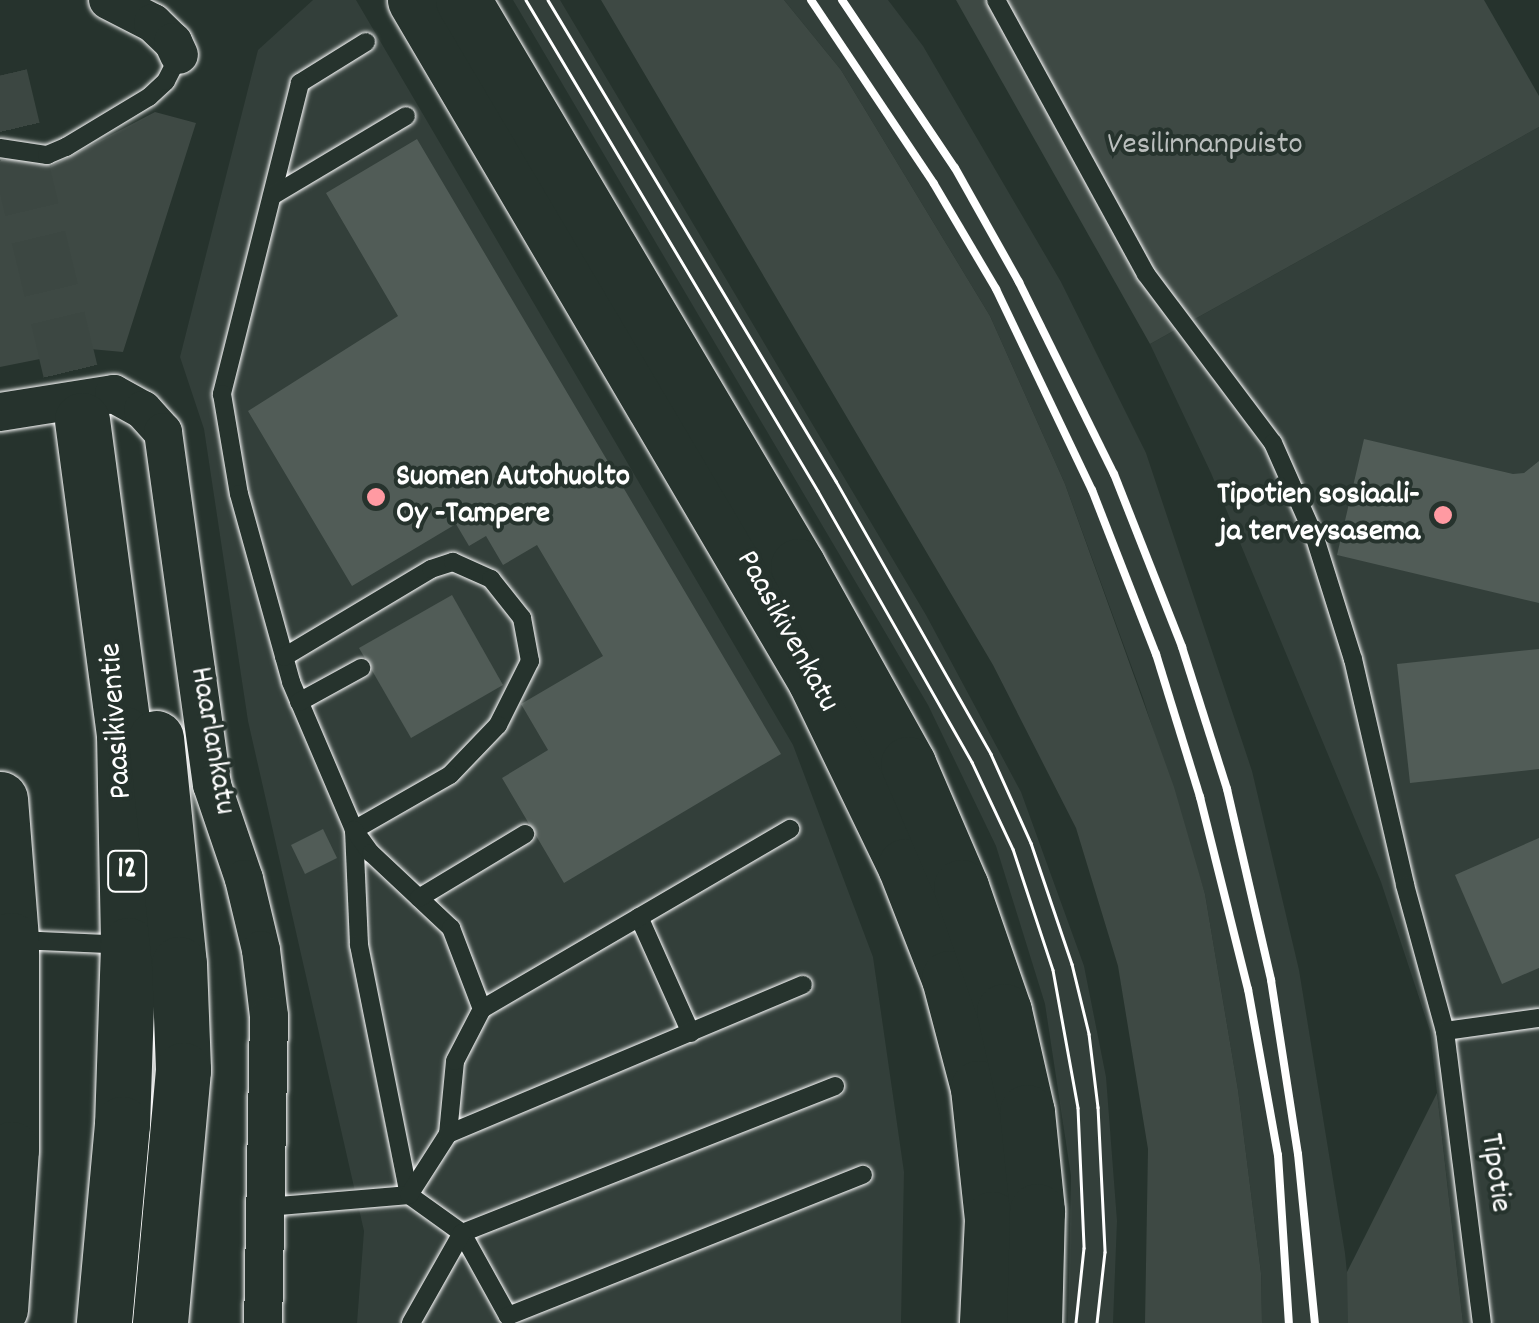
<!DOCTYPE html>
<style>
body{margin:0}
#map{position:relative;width:1539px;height:1323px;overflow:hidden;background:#26332d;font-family:Dekko,sans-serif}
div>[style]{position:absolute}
.built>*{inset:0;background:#333f3a}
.green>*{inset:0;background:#3e4944}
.building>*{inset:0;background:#515c57}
.highway-tunnel>*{height:55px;margin-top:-27.5px;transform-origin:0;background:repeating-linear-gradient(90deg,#3c4742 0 55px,transparent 0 83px)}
.roads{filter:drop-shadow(0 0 2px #fff) drop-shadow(0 0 2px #fff)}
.lane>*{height:18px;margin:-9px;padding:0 9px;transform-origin:9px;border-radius:9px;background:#26332d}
.street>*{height:38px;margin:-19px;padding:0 19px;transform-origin:19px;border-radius:19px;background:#26332d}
.primary>*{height:55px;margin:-27.5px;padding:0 27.5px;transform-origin:27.5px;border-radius:27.5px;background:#26332d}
.highway>*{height:55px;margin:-27.5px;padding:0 27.5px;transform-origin:27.5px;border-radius:27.5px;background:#26332d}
.tram>*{height:2.5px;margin:-1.25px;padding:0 1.25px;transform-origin:1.25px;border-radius:1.25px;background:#fff}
.rail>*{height:8px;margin:-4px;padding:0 4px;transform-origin:4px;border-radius:4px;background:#fff}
.dots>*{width:28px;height:28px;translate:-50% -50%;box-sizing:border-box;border:5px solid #26332d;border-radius:50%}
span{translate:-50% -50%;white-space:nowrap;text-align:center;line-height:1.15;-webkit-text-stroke:8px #26332d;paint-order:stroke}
.shield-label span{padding:2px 8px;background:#26332d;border:2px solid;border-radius:8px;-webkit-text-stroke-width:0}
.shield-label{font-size:30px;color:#fff;font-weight:700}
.park-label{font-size:32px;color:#bbbfbe}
.poi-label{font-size:32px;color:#fff;font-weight:700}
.left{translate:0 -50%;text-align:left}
.right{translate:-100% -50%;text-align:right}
.street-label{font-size:32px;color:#fff}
</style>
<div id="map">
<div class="built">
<i style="clip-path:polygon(313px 0,356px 0,793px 745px,873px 957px,904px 1172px,901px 1323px,357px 1323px,364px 1231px,248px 721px,204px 429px,180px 357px,258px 50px)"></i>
<i style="clip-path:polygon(513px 0,560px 0,926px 615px,1021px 792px,1084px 966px,1106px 1077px,1117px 1221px,1113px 1323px,1068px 1323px,1071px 1176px,1045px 1004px,996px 846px,928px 705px)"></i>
<i style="clip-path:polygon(784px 0,888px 0,923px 46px,1061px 282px,1146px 453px,1252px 771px,1299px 970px,1345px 1253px,1352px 1323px,1262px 1323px,1261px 1273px,1238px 1090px,1205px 894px,1143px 698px,1065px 484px,990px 316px,841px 70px)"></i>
<i style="clip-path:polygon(1539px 127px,1539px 1323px,1463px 1323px,1430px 1031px,1381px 882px,1211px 473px,1150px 344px)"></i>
</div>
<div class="green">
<i style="clip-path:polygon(601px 0,784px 0,841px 70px,990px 316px,1065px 484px,1174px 787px,1205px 894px,1238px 1090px,1261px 1273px,1262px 1323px,1145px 1323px,1148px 1149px,1118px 966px,1076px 828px,993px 665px)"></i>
<i style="clip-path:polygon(956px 0,1484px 0,1539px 96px,1539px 127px,1150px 344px)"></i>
<i style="clip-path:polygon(155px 112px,196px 123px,123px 352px,90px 349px,0 367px,0 162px,42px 171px)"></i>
<i style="clip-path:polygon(1437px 1093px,1463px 1323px,1348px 1323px,1347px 1272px)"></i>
</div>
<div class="building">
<i style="clip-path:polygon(417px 139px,781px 754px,564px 883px,502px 778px,548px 750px,521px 704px,603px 656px,537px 545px,503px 565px,486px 536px,469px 546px,456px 524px,352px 586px,248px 411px,398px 316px,326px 193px)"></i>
<i style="clip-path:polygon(1364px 439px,1513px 474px,1524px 473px,1539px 461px,1539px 603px,1337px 555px)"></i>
<i style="clip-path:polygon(452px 595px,503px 685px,411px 738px,359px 648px)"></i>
<i style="clip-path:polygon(1539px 649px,1539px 769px,1410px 783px,1397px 664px)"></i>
<i style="clip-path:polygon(323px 829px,337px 858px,305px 874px,291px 845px)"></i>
<i style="clip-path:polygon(1539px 838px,1539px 968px,1502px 984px,1455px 875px)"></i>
</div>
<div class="highway-tunnel">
<i style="left:0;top:75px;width:355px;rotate:76.6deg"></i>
</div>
<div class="roads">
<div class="lane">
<i style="left:996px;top:0;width:312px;rotate:61.3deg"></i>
<i style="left:1146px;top:274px;width:211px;rotate:53.1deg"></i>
<i style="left:1273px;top:443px;width:104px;rotate:66.1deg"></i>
<i style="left:1315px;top:538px;width:127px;rotate:72.6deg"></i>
<i style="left:1353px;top:659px;width:232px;rotate:77deg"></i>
<i style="left:1405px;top:885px;width:151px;rotate:74.7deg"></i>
<i style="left:1445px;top:1031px;width:294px;rotate:82.8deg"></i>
<i style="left:366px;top:42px;width:78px;rotate:148.2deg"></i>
<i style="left:300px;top:83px;width:321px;rotate:104.1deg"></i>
<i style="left:222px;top:394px;width:101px;rotate:80.4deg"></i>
<i style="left:239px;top:494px;width:195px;rotate:74.5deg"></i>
<i style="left:291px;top:682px;width:161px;rotate:66.9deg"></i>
<i style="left:354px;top:830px;width:115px;rotate:87.5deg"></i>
<i style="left:359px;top:945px;width:255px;rotate:78.7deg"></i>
<i style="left:409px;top:1195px;width:65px;rotate:35.6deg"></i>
<i style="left:462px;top:1233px;width:401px;rotate:-21.5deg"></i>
<i style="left:0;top:148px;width:48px;rotate:8.5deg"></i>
<i style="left:47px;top:155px;width:21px;rotate:-23deg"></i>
<i style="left:66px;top:147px;width:97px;rotate:-31.1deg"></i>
<i style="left:149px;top:97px;width:23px;rotate:-43deg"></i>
<i style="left:166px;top:81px;width:29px;rotate:-63deg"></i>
<i style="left:272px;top:196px;width:156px;rotate:-30.8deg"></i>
<i style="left:284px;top:657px;width:171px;rotate:-30.9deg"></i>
<i style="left:431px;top:569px;width:23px;rotate:-18deg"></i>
<i style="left:453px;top:562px;width:42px;rotate:24.1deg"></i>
<i style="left:491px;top:579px;width:50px;rotate:51.5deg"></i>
<i style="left:522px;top:618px;width:44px;rotate:79.5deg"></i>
<i style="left:530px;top:661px;width:72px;rotate:116.6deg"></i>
<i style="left:498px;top:725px;width:69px;rotate:133.8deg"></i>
<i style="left:450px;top:775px;width:111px;rotate:150.2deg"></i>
<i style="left:354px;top:830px;width:29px;rotate:54deg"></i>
<i style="left:371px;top:853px;width:110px;rotate:43.2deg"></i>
<i style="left:451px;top:928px;width:87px;rotate:69.1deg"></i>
<i style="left:299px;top:702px;width:71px;rotate:-28.7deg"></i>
<i style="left:419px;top:898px;width:124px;rotate:-31.1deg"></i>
<i style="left:639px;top:917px;width:127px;rotate:65.9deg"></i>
<i style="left:16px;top:940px;width:109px;rotate:2.6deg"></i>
<i style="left:1445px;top:1031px;width:95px;rotate:-7.9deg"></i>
<i style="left:448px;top:1134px;width:73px;rotate:-84.5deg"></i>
<i style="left:455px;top:1061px;width:59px;rotate:-62.6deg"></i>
<i style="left:482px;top:1009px;width:357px;rotate:-30.3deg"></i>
<i style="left:267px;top:1207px;width:143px;rotate:-4.8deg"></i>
<i style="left:409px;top:1195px;width:72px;rotate:-57.4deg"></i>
<i style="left:448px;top:1134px;width:385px;rotate:-22.8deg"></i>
<i style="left:462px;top:1233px;width:95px;rotate:61deg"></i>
<i style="left:508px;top:1316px;width:382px;rotate:-21.7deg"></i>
<i style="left:411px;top:1323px;width:103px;rotate:-60.5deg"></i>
</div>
<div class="street">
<i style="left:108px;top:0;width:51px;rotate:27.1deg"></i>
<i style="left:153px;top:23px;width:28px;rotate:44deg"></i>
<i style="left:173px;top:42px;width:14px;rotate:65deg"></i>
<i style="left:0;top:412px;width:115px;rotate:-9deg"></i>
<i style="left:114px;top:394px;width:33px;rotate:29deg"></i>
<i style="left:143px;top:410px;width:30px;rotate:48deg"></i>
<i style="left:163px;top:432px;width:356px;rotate:82.1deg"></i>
<i style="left:212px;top:785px;width:99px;rotate:71.2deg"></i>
<i style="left:244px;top:879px;width:73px;rotate:76.5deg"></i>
<i style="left:261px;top:950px;width:66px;rotate:83.1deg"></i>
<i style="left:269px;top:1016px;width:307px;rotate:91.1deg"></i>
</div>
<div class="primary">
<i style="left:415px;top:0;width:789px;rotate:59.53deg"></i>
<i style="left:815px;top:680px;width:207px;rotate:64.2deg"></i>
<i style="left:905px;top:866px;width:120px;rotate:68.6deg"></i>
<i style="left:949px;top:978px;width:114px;rotate:75.2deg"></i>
<i style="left:978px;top:1088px;width:132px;rotate:83.9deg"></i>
<i style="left:992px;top:1219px;width:104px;rotate:92.8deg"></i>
<i style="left:463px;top:0;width:658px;rotate:59.38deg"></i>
<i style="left:798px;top:566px;width:227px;rotate:60.9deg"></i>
<i style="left:908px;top:764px;width:134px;rotate:66.7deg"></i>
<i style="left:961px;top:887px;width:131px;rotate:70.9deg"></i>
<i style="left:1004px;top:1011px;width:104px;rotate:77.2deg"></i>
<i style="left:1027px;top:1112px;width:100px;rotate:84.2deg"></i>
<i style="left:1037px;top:1211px;width:112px;rotate:91.5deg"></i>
</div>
<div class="highway">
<i style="left:82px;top:420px;width:317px;rotate:82.4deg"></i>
<i style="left:124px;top:734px;width:211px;rotate:88.9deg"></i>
<i style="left:128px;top:945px;width:179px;rotate:91.9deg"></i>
<i style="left:122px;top:1124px;width:200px;rotate:95.2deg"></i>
<i style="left:156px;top:738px;width:227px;rotate:84.2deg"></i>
<i style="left:179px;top:964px;width:106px;rotate:87.8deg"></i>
<i style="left:183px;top:1070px;width:254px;rotate:95.2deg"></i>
<i style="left:0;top:799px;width:141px;rotate:85.5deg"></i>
<i style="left:11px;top:940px;width:209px;rotate:90deg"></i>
<i style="left:11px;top:1149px;width:160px;rotate:93.9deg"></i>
</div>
</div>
<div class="tram">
<i style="left:526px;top:0;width:571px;rotate:59.26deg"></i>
<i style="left:818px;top:491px;width:312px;rotate:60.4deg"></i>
<i style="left:972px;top:762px;width:96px;rotate:64.8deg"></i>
<i style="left:1013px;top:849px;width:127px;rotate:71.7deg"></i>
<i style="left:1053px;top:970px;width:140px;rotate:79.7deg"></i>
<i style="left:1078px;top:1108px;width:140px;rotate:87.5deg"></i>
<i style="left:1084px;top:1248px;width:75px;rotate:96.1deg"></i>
<i style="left:548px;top:0;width:561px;rotate:59.09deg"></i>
<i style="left:836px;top:481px;width:314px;rotate:60.4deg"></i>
<i style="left:991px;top:754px;width:98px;rotate:65.8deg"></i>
<i style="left:1031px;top:843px;width:128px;rotate:71.3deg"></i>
<i style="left:1072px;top:964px;width:72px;rotate:76.3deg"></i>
<i style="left:1089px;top:1034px;width:74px;rotate:83deg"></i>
<i style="left:1098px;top:1107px;width:145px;rotate:87.2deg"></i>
<i style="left:1105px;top:1252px;width:71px;rotate:96.4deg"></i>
</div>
<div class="rail">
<i style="left:811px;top:0;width:221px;rotate:56.2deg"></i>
<i style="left:934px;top:184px;width:122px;rotate:59.4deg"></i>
<i style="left:996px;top:289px;width:223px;rotate:64.5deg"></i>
<i style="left:1092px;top:490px;width:176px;rotate:68.7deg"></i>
<i style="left:1156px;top:654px;width:150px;rotate:72.9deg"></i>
<i style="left:1200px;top:797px;width:198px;rotate:76deg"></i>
<i style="left:1248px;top:989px;width:169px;rotate:79.8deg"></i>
<i style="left:1278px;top:1155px;width:168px;rotate:86.3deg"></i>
<i style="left:842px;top:0;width:202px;rotate:56.1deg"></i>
<i style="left:955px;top:168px;width:131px;rotate:60.7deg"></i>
<i style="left:1019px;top:282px;width:214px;rotate:63.7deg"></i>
<i style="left:1114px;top:474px;width:186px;rotate:68.5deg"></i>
<i style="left:1182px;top:647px;width:149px;rotate:72.4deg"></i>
<i style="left:1227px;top:789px;width:196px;rotate:77deg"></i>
<i style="left:1271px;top:980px;width:176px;rotate:81.2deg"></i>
<i style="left:1298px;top:1154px;width:170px;rotate:84.3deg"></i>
</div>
<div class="dots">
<i style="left:376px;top:497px;background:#ff9aa2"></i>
<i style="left:1443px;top:515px;background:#ff9aa2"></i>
</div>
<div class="shield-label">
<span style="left:127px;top:871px">12</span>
</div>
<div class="park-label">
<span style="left:1205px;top:146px">Vesilinnanpuisto</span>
</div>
<div class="poi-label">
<span class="left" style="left:396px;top:497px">Suomen Autohuolto<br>Oy -Tampere</span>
<span class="right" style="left:1420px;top:515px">Tipotien sosiaali-<br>ja terveysasema</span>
</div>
<div class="street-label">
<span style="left:786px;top:632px;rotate:61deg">Paasikivenkatu</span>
<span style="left:118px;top:721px;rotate:-94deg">Paasikiventie</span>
<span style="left:211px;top:741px;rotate:80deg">Haarlankatu</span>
<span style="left:1494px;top:1173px;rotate:82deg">Tipotie</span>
</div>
</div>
